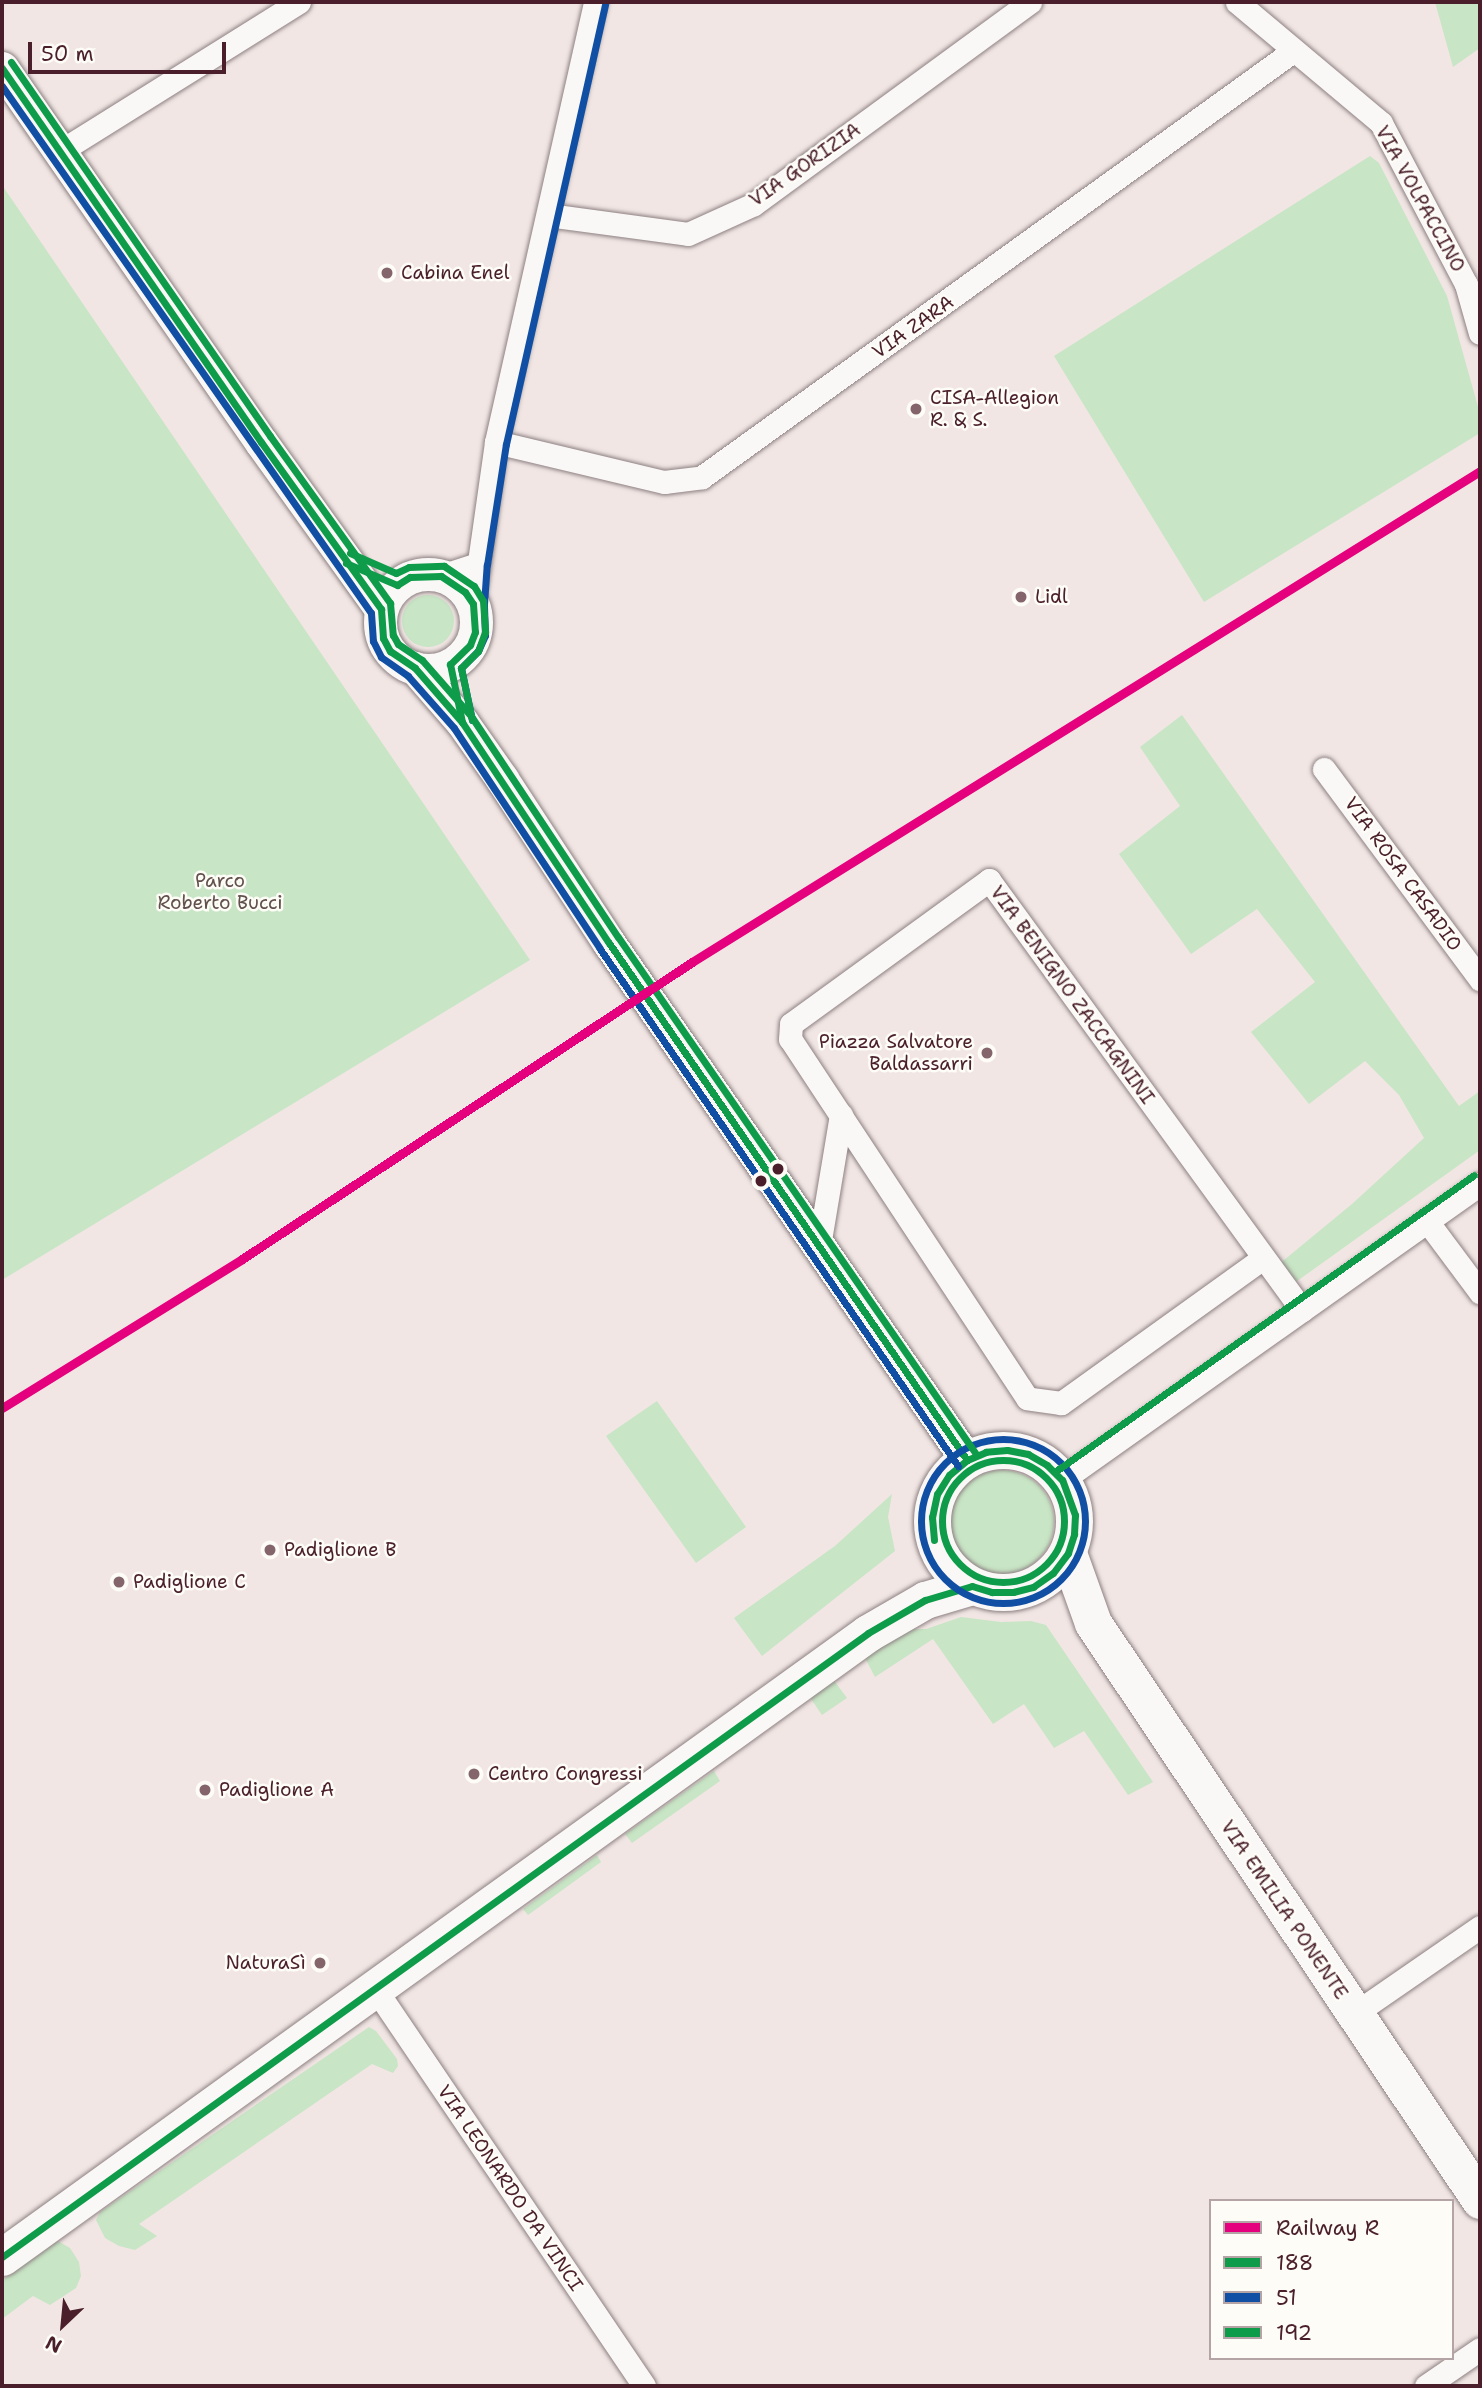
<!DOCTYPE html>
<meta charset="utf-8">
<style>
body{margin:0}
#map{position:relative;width:1482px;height:2388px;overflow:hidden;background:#f1e6e4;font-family:"Shantell Sans",sans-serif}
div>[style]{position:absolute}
.green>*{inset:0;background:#c8e5c5}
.round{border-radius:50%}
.roads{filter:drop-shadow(0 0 2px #8d8082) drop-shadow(0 0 2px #8d8082)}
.street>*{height:23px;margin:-11.5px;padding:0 11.5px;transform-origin:11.5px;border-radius:11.5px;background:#faf8f6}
.secondary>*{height:33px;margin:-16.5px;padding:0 16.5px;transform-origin:16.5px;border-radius:16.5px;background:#faf8f6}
.secondary>.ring{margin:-16.5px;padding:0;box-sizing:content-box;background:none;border:33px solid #faf8f6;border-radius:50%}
.primary>*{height:37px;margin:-18.5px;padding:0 18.5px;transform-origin:18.5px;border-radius:18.5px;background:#faf8f6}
.primary>.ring{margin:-18.5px;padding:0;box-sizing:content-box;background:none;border:37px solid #faf8f6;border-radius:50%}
.bus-1>*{height:7px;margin:-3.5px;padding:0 3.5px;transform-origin:3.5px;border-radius:3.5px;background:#0e9c4a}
.bus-2>*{height:7px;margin:-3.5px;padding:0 3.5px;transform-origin:3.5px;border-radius:3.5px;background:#114fa4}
.bus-2>.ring{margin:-3.5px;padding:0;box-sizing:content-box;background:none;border:7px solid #114fa4;border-radius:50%}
.bus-3>*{height:7px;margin:-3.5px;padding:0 3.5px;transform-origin:3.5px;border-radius:3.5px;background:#0e9c4a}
.bus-3>.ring{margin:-3.5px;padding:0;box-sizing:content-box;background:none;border:7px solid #0e9c4a;border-radius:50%}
.rail-1>*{height:9px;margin:-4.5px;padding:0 4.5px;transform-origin:4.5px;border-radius:4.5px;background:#e5007d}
.dots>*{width:19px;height:19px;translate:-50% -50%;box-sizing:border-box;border:4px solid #fdfcf7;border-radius:50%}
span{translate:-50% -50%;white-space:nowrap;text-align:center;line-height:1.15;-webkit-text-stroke:5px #fdfcf7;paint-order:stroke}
.street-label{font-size:19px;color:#4a1f2b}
.poi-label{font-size:19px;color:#4a1f2b}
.left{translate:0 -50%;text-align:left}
.right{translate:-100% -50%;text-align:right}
.park-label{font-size:19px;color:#61504b}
.frame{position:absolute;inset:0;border:4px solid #4a1f2b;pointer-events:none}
.legend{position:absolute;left:1209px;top:2199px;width:245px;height:161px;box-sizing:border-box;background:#fdfcf7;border:2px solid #b5a4a5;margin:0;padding:9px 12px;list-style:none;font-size:21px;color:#4a1f2b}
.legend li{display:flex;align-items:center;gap:14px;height:35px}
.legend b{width:35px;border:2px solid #b5a4a5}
.north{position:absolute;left:28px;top:2290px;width:70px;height:70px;-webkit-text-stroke:5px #fdfcf7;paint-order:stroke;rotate:206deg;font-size:19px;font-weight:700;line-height:28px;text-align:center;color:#4a1f2b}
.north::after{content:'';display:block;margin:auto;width:24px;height:32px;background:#4a1f2b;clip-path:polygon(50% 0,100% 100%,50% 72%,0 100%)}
.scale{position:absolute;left:28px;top:42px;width:198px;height:32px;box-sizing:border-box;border:4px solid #4a1f2b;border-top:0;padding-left:9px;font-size:21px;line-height:24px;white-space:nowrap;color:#4a1f2b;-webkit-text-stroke:5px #fdfcf7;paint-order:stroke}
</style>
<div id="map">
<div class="green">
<i style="clip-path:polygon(1435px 2px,1480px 2px,1480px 48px,1453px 67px)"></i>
<i style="clip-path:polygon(1370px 156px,1379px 163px,1447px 296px,1480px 414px,1480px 433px,1204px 602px,1054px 356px)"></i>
<i style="clip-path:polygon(2px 185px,530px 960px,2px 1280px)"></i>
<i class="round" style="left:402px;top:595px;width:52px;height:52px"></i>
<i style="clip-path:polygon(1182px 715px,1459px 1106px,1480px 1091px,1480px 1150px,1293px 1284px,1278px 1265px,1352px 1204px,1424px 1138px,1399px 1095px,1365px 1061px,1309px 1104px,1251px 1032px,1315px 982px,1257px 909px,1191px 954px,1119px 854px,1180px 806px,1140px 747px)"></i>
<i style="clip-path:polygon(657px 1401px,746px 1527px,696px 1563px,606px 1436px)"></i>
<i class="round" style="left:950px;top:1470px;width:104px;height:104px"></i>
<i style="clip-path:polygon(892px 1494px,888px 1517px,895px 1551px,762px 1656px,734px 1618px,835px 1546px)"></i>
<i style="clip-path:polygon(961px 1617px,1001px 1622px,1031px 1621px,1046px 1625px,1153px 1782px,1128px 1795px,1084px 1731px,1054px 1748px,1024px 1704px,993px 1724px,933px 1639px,875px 1677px,865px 1658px,912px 1624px,916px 1629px,926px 1629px)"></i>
<i style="clip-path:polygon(833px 1679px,847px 1698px,822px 1715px,809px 1696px)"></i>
<i style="clip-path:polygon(714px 1771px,720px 1781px,632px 1843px,625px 1834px)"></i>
<i style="clip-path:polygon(597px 1855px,601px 1862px,528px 1915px,523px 1909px)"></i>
<i style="clip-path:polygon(369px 2027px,376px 2031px,397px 2059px,398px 2066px,393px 2073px,372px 2064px,139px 2224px,157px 2236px,135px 2250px,119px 2246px,105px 2238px,96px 2220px,100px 2212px)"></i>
<i style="clip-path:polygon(58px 2241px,70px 2248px,79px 2262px,81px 2276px,76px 2288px,50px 2305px,33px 2296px,2px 2319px,2px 2280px)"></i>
</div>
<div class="roads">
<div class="street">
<i style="left:1237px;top:2px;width:188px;rotate:40deg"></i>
<i style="left:1381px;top:123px;width:182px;rotate:62.2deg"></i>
<i style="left:1466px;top:284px;width:51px;rotate:74.1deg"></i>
<i style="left:59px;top:152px;width:283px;rotate:-32deg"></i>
<i style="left:548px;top:215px;width:141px;rotate:7.7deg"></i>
<i style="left:688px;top:234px;width:72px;rotate:-24.4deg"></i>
<i style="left:754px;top:204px;width:342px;rotate:-36.2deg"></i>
<i style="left:496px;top:442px;width:173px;rotate:13.4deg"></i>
<i style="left:664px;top:482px;width:38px;rotate:-7deg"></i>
<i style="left:702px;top:477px;width:729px;rotate:-35.78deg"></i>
<i style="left:441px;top:576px;width:38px;rotate:-18deg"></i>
<i style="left:473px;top:604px;width:164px;rotate:-81.9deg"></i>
<i style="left:496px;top:442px;width:451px;rotate:-77.3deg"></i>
<i style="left:1324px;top:769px;width:262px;rotate:53.4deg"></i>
<i style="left:1427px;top:1221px;width:89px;rotate:53.3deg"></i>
<i style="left:819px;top:1246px;width:133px;rotate:-80.5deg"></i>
<i style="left:1263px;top:1258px;width:249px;rotate:144.3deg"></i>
<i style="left:1061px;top:1403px;width:34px;rotate:-172deg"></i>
<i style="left:1027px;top:1398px;width:430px;rotate:-123.4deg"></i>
<i style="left:790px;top:1039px;width:15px;rotate:-86deg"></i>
<i style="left:791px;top:1024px;width:245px;rotate:-36deg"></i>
<i style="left:989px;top:880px;width:532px;rotate:53.95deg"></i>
<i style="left:1062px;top:1480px;width:512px;rotate:-35.3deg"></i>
<i style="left:376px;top:1990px;width:478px;rotate:55.9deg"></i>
<i style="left:1354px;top:2014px;width:153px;rotate:-34.6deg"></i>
<i style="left:1426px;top:2386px;width:65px;rotate:-34.4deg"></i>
</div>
<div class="secondary">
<i style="left:2px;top:68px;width:455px;rotate:55.3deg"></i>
<i style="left:261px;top:442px;width:206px;rotate:54.3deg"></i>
<i class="ring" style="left:380px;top:574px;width:63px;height:63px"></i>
<i style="left:415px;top:668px;width:72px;rotate:49deg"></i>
<i style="left:462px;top:722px;width:70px;rotate:54.9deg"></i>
<i style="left:502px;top:779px;width:196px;rotate:56.9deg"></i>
<i style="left:609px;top:943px;width:629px;rotate:55.3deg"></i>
</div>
<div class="primary">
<i class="ring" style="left:932px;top:1450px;width:105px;height:105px"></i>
<i style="left:1068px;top:1553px;width:74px;rotate:70.3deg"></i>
<i style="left:1093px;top:1623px;width:695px;rotate:56.15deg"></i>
<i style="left:2px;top:2257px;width:1067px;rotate:-35.77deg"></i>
<i style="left:868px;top:1633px;width:66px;rotate:-30.1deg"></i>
<i style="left:925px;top:1600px;width:49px;rotate:-16.6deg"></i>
</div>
</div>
<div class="bus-1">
<i style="left:2px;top:68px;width:455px;rotate:55.3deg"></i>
<i style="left:261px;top:442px;width:206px;rotate:54.3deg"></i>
<i style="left:381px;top:609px;width:29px;rotate:86deg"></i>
<i style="left:383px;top:638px;width:15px;rotate:62deg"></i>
<i style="left:390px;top:651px;width:30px;rotate:34deg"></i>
<i style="left:415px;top:668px;width:72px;rotate:49deg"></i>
<i style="left:462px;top:722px;width:265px;rotate:56.4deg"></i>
<i style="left:609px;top:943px;width:629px;rotate:55.3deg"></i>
<i style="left:346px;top:563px;width:56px;rotate:23.3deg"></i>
<i style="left:397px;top:585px;width:15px;rotate:-32deg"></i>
<i style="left:410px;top:577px;width:31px;rotate:-2deg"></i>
<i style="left:441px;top:576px;width:29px;rotate:34deg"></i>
<i style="left:465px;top:592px;width:14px;rotate:56deg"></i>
<i style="left:473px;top:604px;width:28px;rotate:86deg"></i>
<i style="left:475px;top:632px;width:14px;rotate:111deg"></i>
<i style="left:470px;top:645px;width:28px;rotate:136deg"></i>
<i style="left:450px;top:664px;width:59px;rotate:78.3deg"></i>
<i style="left:2px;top:2257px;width:1067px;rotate:-35.77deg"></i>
<i style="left:868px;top:1633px;width:66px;rotate:-30.1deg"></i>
<i style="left:925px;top:1600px;width:49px;rotate:-16.6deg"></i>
<i style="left:972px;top:1586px;width:21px;rotate:17deg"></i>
<i style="left:992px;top:1592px;width:21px"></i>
<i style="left:1013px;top:1592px;width:21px;rotate:-14deg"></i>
<i style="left:1033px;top:1587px;width:24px;rotate:-35deg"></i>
<i style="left:1053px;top:1573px;width:25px;rotate:-53deg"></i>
<i style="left:1068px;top:1553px;width:20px;rotate:-72deg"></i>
<i style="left:1074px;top:1534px;width:19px;rotate:-87deg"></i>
<i style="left:1075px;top:1515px;width:37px;rotate:-110deg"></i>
<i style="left:1062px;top:1480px;width:21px;rotate:-135deg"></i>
<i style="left:1047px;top:1465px;width:22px;rotate:-150deg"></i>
<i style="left:1028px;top:1454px;width:21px;rotate:-169deg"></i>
<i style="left:1007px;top:1450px;width:21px;rotate:175deg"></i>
<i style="left:986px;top:1452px;width:21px;rotate:157deg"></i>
<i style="left:967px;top:1460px;width:23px;rotate:140deg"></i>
<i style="left:949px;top:1475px;width:22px;rotate:122deg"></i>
<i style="left:937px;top:1494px;width:24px;rotate:102deg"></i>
<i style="left:932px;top:1517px;width:23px;rotate:85deg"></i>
</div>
<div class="bus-2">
<i style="left:2px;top:86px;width:643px;rotate:55deg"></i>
<i style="left:371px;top:613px;width:28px;rotate:86deg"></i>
<i style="left:373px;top:641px;width:18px;rotate:63deg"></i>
<i style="left:381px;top:657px;width:33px;rotate:35deg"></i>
<i style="left:408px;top:676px;width:69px;rotate:48.5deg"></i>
<i style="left:454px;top:728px;width:265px;rotate:56.5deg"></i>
<i style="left:600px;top:949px;width:629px;rotate:55.3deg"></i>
<i style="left:472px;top:720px;width:53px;rotate:-101.9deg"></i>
<i style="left:461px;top:668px;width:24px;rotate:-45deg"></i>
<i style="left:478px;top:651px;width:17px;rotate:-66deg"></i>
<i style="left:485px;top:635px;width:31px;rotate:-92deg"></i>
<i style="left:484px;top:604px;width:39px;rotate:-86deg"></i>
<i style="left:487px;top:565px;width:122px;rotate:-81.1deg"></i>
<i style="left:506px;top:444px;width:451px;rotate:-77.3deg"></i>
<i class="ring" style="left:921px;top:1439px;width:157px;height:157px"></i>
</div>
<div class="bus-3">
<i style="left:11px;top:62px;width:455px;rotate:55.3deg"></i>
<i style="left:270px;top:436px;width:206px;rotate:54.3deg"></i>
<i style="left:390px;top:603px;width:32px;rotate:85deg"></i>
<i style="left:393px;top:635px;width:10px;rotate:61deg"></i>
<i style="left:398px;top:644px;width:29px;rotate:34deg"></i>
<i style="left:422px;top:660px;width:74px;rotate:48.8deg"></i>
<i style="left:471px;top:716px;width:265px;rotate:56.4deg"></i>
<i style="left:618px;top:937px;width:629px;rotate:55.3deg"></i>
<i style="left:350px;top:553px;width:50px;rotate:23.5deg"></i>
<i style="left:396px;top:573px;width:14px;rotate:-25deg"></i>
<i style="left:409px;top:567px;width:35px;rotate:-2deg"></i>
<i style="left:444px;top:566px;width:36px;rotate:34deg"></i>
<i style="left:474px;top:586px;width:17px;rotate:59deg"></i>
<i style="left:483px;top:601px;width:31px;rotate:86deg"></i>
<i style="left:485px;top:632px;width:20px;rotate:110deg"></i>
<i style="left:478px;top:651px;width:24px;rotate:135deg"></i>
<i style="left:461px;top:668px;width:53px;rotate:78.1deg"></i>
<i class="ring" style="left:942px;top:1460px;width:115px;height:115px"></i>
<i style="left:1056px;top:1471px;width:512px;rotate:-35.3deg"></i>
</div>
<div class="rail-1">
<i style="left:2px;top:1408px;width:282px;rotate:-31.8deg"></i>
<i style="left:242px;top:1259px;width:539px;rotate:-33.42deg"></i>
<i style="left:692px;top:962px;width:928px;rotate:-31.93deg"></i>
</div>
<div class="dots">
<i style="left:387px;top:273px;background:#84656c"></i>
<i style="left:916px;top:409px;background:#84656c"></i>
<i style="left:1021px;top:597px;background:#84656c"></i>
<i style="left:987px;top:1053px;background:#84656c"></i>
<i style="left:778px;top:1169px;background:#4a1f2b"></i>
<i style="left:761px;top:1181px;background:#4a1f2b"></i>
<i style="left:270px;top:1550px;background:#84656c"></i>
<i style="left:119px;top:1582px;background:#84656c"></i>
<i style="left:474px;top:1774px;background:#84656c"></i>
<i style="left:205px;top:1790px;background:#84656c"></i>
<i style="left:320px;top:1963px;background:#84656c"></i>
</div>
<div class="street-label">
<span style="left:805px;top:165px;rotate:-35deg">VIA GORIZIA</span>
<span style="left:1420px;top:199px;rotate:61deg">VIA VOLPACCINO</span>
<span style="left:913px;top:327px;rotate:-35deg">VIA ZARA</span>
<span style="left:1403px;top:874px;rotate:54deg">VIA ROSA CASADIO</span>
<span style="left:1072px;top:995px;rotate:54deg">VIA BENIGNO ZACCAGNINI</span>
<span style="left:1284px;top:1910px;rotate:56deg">VIA EMILIA PONENTE</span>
<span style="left:510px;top:2188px;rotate:56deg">VIA LEONARDO DA VINCI</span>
</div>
<div class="poi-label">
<span class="left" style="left:401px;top:273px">Cabina Enel</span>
<span class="left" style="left:930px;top:409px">CISA-Allegion<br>R. &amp; S.</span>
<span class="left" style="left:1035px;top:597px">Lidl</span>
<span class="right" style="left:973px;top:1053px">Piazza Salvatore<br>Baldassarri</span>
<span class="left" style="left:284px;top:1550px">Padiglione B</span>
<span class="left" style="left:133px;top:1582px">Padiglione C</span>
<span class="left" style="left:488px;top:1774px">Centro Congressi</span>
<span class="left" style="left:219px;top:1790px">Padiglione A</span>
<span class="right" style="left:306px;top:1963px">NaturaSì</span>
</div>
<div class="park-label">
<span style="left:220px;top:892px">Parco<br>Roberto Bucci</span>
</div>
<div class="frame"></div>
<ul class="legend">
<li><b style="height:9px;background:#e5007d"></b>Railway R</li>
<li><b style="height:9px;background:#0e9c4a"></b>188</li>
<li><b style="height:9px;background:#114fa4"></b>51</li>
<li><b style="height:9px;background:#0e9c4a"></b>192</li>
</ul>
<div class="north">N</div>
<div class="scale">50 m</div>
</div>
